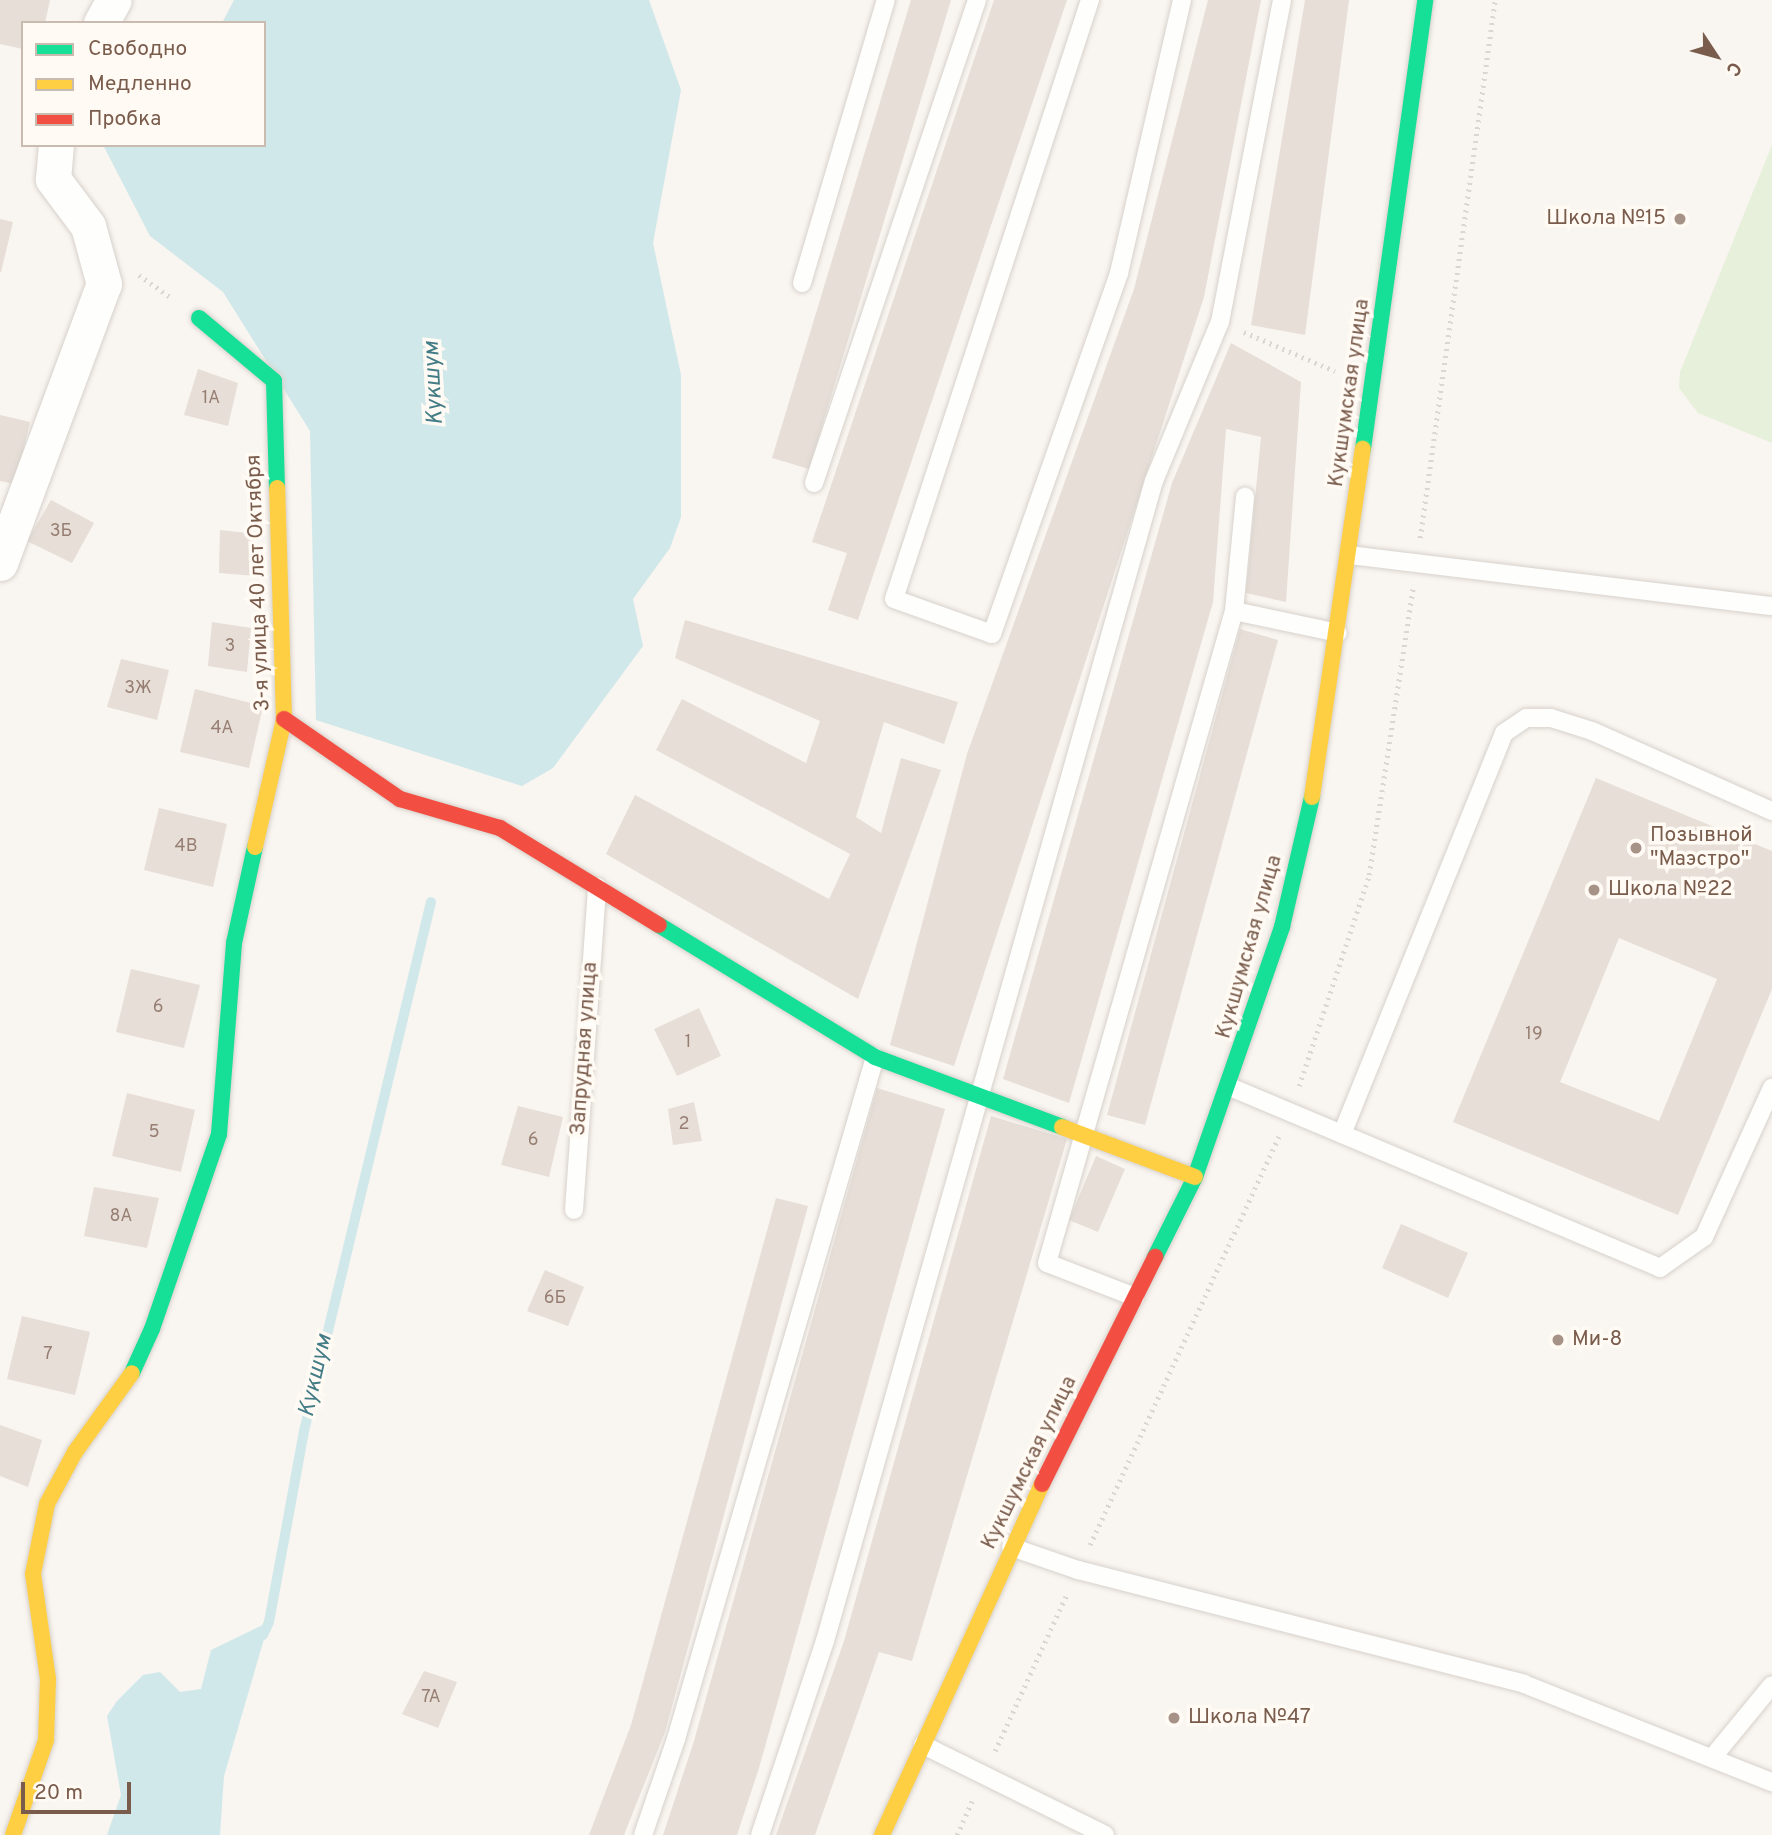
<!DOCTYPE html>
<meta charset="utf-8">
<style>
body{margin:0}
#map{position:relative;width:1772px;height:1835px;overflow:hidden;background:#f9f5f0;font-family:Overpass,sans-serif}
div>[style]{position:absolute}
.green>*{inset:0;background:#e7f0db}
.water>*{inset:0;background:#d0e8ea}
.stream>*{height:10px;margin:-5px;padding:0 5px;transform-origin:5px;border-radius:5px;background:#d0e8ea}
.building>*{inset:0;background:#e6ded7}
.path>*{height:4.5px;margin-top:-2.25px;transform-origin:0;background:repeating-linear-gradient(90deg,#dcd5d0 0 2px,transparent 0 7px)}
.roads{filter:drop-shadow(0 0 2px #d7d1cb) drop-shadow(0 0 2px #d7d1cb)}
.lane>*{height:18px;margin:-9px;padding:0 9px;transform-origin:9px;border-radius:9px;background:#fefefd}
.street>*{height:35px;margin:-17.5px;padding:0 17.5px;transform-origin:17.5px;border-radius:17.5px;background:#fefefd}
.fast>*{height:16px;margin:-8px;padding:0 8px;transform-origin:8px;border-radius:8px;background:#16e098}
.slow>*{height:16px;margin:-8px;padding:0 8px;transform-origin:8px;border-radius:8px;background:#ffcf43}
.jam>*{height:16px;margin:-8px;padding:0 8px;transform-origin:8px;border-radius:8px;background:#f24e42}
.dots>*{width:19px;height:19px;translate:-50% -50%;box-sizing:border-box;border:4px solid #fffaf3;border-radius:50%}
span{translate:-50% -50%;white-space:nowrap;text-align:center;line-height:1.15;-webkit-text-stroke:7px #fffaf3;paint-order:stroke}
.number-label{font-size:18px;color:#977e72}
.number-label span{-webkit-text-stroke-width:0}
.poi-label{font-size:21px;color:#7a5c4d}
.right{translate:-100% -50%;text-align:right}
.left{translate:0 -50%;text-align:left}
.street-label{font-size:21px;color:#7a5c4d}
.water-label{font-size:23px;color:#437c86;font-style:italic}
.legend{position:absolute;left:21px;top:21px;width:245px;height:126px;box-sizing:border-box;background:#fffaf3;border:2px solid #cabbb1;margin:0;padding:9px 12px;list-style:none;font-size:21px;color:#7a5c4d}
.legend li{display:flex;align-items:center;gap:14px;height:35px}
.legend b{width:35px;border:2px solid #cabbb1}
.north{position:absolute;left:1681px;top:21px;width:70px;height:70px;-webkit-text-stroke:5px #fffaf3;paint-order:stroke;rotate:126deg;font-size:19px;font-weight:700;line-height:28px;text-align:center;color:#7a5c4d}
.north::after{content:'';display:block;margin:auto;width:24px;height:32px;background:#7a5c4d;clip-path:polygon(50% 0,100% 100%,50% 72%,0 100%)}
.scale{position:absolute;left:21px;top:1782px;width:110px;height:32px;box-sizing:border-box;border:4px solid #7a5c4d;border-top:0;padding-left:9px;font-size:21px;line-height:24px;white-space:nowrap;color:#7a5c4d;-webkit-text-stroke:5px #fffaf3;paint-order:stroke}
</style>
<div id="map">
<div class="green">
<i style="clip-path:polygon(1772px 145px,1772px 443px,1698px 413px,1679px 388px,1680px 372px)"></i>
</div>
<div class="water">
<i style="clip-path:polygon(234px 0,649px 0,681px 90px,653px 243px,681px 375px,681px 517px,670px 548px,633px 599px,643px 646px,553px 768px,522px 786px,316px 720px,310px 431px,223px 292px,150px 236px,103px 145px,264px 145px,264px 23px,222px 23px)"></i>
<i style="clip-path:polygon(269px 1622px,224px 1776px,220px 1835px,107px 1835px,121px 1795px,107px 1716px,117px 1701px,143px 1675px,160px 1672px,180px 1692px,201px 1689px,211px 1650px)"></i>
</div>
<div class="stream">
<i style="left:263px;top:1635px;width:14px;rotate:-65deg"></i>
<i style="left:269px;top:1622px;width:194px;rotate:-79.6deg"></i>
<i style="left:304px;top:1431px;width:544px;rotate:-76.5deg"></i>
</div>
<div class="building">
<i style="clip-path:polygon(0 0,50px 0,45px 23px,23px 23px,23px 49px,0 44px)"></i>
<i style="clip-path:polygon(911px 0,951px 0,809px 469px,772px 458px)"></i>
<i style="clip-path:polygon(994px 0,1067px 0,858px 620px,828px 610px,847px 553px,812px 542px)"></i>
<i style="clip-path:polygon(1208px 0,1261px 0,1204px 297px,954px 1066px,890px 1045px,967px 754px,1134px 289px)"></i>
<i style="clip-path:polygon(1305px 0,1349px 0,1305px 335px,1251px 325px)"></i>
<i style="clip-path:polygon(0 219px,13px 222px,1px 272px,0 272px)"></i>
<i style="clip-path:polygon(1231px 343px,1301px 382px,1286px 602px,1246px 593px,1261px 437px,1226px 429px,1213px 602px,1069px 1103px,1003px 1079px,1172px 483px)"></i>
<i style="clip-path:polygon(198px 369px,238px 383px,228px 426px,184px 415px)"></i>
<i style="clip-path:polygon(0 415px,30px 422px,15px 484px,0 481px)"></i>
<i style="clip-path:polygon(51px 500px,94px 523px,72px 563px,27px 541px)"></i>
<i style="clip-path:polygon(220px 530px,257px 534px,256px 576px,219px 573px)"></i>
<i style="clip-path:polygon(685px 620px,958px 702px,944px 744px,884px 722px,856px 817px,881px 833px,901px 758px,941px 770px,858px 999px,606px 854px,635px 795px,829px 899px,850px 854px,656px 750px,682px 699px,806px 763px,820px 721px,675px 658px)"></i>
<i style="clip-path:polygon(212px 622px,251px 628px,247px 672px,208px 666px)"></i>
<i style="clip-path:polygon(1240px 629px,1278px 640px,1145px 1125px,1107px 1115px)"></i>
<i style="clip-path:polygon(121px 659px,169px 670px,157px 720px,107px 707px)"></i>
<i style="clip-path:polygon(195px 689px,263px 706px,249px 768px,180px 752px)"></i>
<i style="clip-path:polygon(evenodd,1596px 778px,1772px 851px,1772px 989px,1678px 1215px,1453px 1122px,1596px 778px,1619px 938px,1717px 979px,1659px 1121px,1560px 1082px,1619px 938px)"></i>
<i style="clip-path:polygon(159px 808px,227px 824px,213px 887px,144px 870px)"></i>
<i style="clip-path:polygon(131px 969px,200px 985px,184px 1048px,116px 1032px)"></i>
<i style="clip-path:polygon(699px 1008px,721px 1056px,677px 1076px,654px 1029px)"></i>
<i style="clip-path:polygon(877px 1088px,945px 1109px,759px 1768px,737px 1835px,663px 1835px,694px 1741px)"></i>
<i style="clip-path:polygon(127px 1093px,195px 1110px,181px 1172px,112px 1156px)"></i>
<i style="clip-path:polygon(694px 1102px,702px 1141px,673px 1145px,668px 1109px)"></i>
<i style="clip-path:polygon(518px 1106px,563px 1117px,549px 1177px,501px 1165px)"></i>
<i style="clip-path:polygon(991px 1116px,1067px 1139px,912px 1661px,879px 1652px,815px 1835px,776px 1835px,844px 1641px)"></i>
<i style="clip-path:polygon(1096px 1156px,1125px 1169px,1098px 1232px,1069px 1220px)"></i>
<i style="clip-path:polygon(94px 1187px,159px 1198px,147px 1248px,84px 1236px)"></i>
<i style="clip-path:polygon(776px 1198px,808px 1206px,665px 1732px,624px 1835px,589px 1835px,631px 1725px)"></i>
<i style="clip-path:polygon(1401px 1224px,1468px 1253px,1448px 1298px,1382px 1268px)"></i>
<i style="clip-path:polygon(545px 1270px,584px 1287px,568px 1326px,527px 1311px)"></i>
<i style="clip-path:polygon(22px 1316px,90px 1332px,75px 1395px,7px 1379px)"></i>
<i style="clip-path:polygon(0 1425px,42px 1440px,28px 1487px,0 1476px)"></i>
<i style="clip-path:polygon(424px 1671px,457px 1682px,438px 1728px,402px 1714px)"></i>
</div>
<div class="path">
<i style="left:139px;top:275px;width:37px;rotate:35deg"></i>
<i style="left:1244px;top:332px;width:99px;rotate:23.2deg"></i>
<i style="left:1420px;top:538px;width:543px;rotate:-82.06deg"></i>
<i style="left:1299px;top:1086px;width:222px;rotate:-71.6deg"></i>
<i style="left:1369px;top:875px;width:290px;rotate:-81.3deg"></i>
<i style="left:1090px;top:1545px;width:451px;rotate:-65.2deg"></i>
<i style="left:995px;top:1751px;width:173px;rotate:-65.4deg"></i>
<i style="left:957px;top:1835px;width:37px;rotate:-66deg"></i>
</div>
<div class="roads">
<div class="lane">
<i style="left:1090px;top:0;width:630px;rotate:108.12deg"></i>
<i style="left:894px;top:599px;width:104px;rotate:19.7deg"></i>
<i style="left:992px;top:634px;width:383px;rotate:-70.6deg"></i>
<i style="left:1119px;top:273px;width:280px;rotate:-77deg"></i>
<i style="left:802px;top:283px;width:295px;rotate:-73.5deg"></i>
<i style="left:814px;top:483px;width:510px;rotate:-71.35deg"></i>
<i style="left:1349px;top:555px;width:426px;rotate:6.9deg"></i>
<i style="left:1234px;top:611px;width:106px;rotate:11.9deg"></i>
<i style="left:1230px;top:1087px;width:467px;rotate:22.8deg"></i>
<i style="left:1660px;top:1268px;width:54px;rotate:-35.2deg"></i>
<i style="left:1704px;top:1237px;width:164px;rotate:-65.5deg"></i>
<i style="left:1342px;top:1134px;width:432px;rotate:-68deg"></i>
<i style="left:1504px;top:733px;width:27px;rotate:-34deg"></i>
<i style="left:1526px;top:718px;width:25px"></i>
<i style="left:1551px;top:718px;width:43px;rotate:17.6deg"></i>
<i style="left:1592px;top:731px;width:197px;rotate:24deg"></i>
<i style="left:574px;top:1210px;width:324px;rotate:-85.9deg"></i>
<i style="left:1135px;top:1297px;width:94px;rotate:-158.9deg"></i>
<i style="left:1047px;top:1263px;width:678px;rotate:-74deg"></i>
<i style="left:1234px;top:611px;width:115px;rotate:-84.5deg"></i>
<i style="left:1011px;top:1547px;width:71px;rotate:18.9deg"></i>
<i style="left:1078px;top:1570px;width:460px;rotate:14.3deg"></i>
<i style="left:1524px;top:1684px;width:267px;rotate:21.6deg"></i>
<i style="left:923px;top:1745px;width:203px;rotate:26.3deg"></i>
<i style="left:1712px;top:1758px;width:94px;rotate:-50.6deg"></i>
<i style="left:643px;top:1835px;width:102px;rotate:-71deg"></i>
<i style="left:676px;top:1739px;width:710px;rotate:-73.73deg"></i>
<i style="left:760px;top:1835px;width:205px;rotate:-71.5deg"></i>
<i style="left:825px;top:1641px;width:1206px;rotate:-74.17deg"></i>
<i style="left:1154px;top:481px;width:172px;rotate:-67.5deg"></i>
<i style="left:1220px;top:322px;width:328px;rotate:-79.1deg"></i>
</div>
<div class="street">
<i style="left:101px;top:23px;width:26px;rotate:-61deg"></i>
<i style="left:0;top:563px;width:298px;rotate:-69.6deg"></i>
<i style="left:104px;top:284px;width:60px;rotate:-105.4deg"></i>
<i style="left:88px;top:226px;width:59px;rotate:-126.7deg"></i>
<i style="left:53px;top:179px;width:34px;rotate:-85deg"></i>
</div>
<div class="fast">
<i style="left:199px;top:318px;width:98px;rotate:40deg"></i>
<i style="left:274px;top:381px;width:107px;rotate:88.4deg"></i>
<i style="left:1363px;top:449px;width:453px;rotate:-82.1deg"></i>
<i style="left:659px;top:925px;width:253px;rotate:31.4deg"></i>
<i style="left:875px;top:1057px;width:200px;rotate:20.5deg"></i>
<i style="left:1155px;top:1257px;width:89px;rotate:-63.4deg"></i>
<i style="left:1195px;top:1177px;width:265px;rotate:-70.8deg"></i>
<i style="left:1282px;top:927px;width:133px;rotate:-77deg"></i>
<i style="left:132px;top:1373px;width:48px;rotate:-65.6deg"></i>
<i style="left:152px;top:1329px;width:206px;rotate:-71deg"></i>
<i style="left:219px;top:1134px;width:192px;rotate:-85.5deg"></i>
<i style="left:234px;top:943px;width:98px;rotate:-77.7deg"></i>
</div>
<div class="slow">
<i style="left:1312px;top:797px;width:352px;rotate:-81.7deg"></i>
<i style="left:255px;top:847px;width:131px;rotate:-77.2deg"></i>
<i style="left:284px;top:719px;width:231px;rotate:-91.7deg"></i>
<i style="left:1062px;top:1127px;width:142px;rotate:20.6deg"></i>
<i style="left:13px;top:1835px;width:101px;rotate:-70.8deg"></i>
<i style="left:46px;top:1740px;width:61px;rotate:-88.1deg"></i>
<i style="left:48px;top:1679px;width:106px;rotate:-98.1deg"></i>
<i style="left:33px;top:1574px;width:71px;rotate:-78.7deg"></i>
<i style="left:47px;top:1504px;width:59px;rotate:-61.7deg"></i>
<i style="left:75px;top:1452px;width:97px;rotate:-54.2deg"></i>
<i style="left:882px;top:1835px;width:386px;rotate:-65.5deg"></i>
</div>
<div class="jam">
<i style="left:284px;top:719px;width:141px;rotate:34.6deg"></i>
<i style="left:400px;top:799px;width:104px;rotate:16.2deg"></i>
<i style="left:500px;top:828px;width:186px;rotate:31.4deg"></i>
<i style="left:1042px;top:1484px;width:254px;rotate:-63.5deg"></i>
</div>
</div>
<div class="dots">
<i style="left:1680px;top:219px;background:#a69286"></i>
<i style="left:1636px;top:848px;background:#a69286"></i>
<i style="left:1594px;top:890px;background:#a69286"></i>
<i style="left:1558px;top:1340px;background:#a69286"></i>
<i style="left:1174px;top:1718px;background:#a69286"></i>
</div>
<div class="number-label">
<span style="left:211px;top:399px">1А</span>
<span style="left:61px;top:532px">3Б</span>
<span style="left:230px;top:647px">3</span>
<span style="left:138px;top:689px">3Ж</span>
<span style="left:222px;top:729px">4А</span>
<span style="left:186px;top:847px">4В</span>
<span style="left:158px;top:1008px">6</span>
<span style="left:1534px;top:1035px">19</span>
<span style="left:688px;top:1043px">1</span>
<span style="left:684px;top:1125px">2</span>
<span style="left:154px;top:1133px">5</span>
<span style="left:533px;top:1141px">6</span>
<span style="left:121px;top:1217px">8А</span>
<span style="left:555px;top:1299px">6Б</span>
<span style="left:48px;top:1355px">7</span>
<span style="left:431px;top:1698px">7А</span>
</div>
<div class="poi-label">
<span class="right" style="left:1666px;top:219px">Школа №15</span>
<span class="left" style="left:1650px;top:848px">Позывной<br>"Маэстро"</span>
<span class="left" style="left:1608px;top:890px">Школа №22</span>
<span class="left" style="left:1572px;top:1340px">Ми-8</span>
<span class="left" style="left:1188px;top:1718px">Школа №47</span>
</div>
<div class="street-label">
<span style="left:1350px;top:393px;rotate:-82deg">Кукшумская улица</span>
<span style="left:259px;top:583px;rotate:-92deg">3-я улица 40 лет Октября</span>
<span style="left:1250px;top:947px;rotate:-74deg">Кукшумская улица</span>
<span style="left:585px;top:1049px;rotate:-86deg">Запрудная улица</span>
<span style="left:1030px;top:1463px;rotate:-64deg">Кукшумская улица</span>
</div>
<div class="water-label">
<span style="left:435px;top:383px;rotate:-93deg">Кукшум</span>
<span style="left:317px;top:1376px;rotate:-77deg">Кукшум</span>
</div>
<ul class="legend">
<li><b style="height:9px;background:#16e098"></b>Свободно</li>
<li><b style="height:9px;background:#ffcf43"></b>Медленно</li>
<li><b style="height:9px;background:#f24e42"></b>Пробка</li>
</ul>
<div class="north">С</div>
<div class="scale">20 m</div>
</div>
